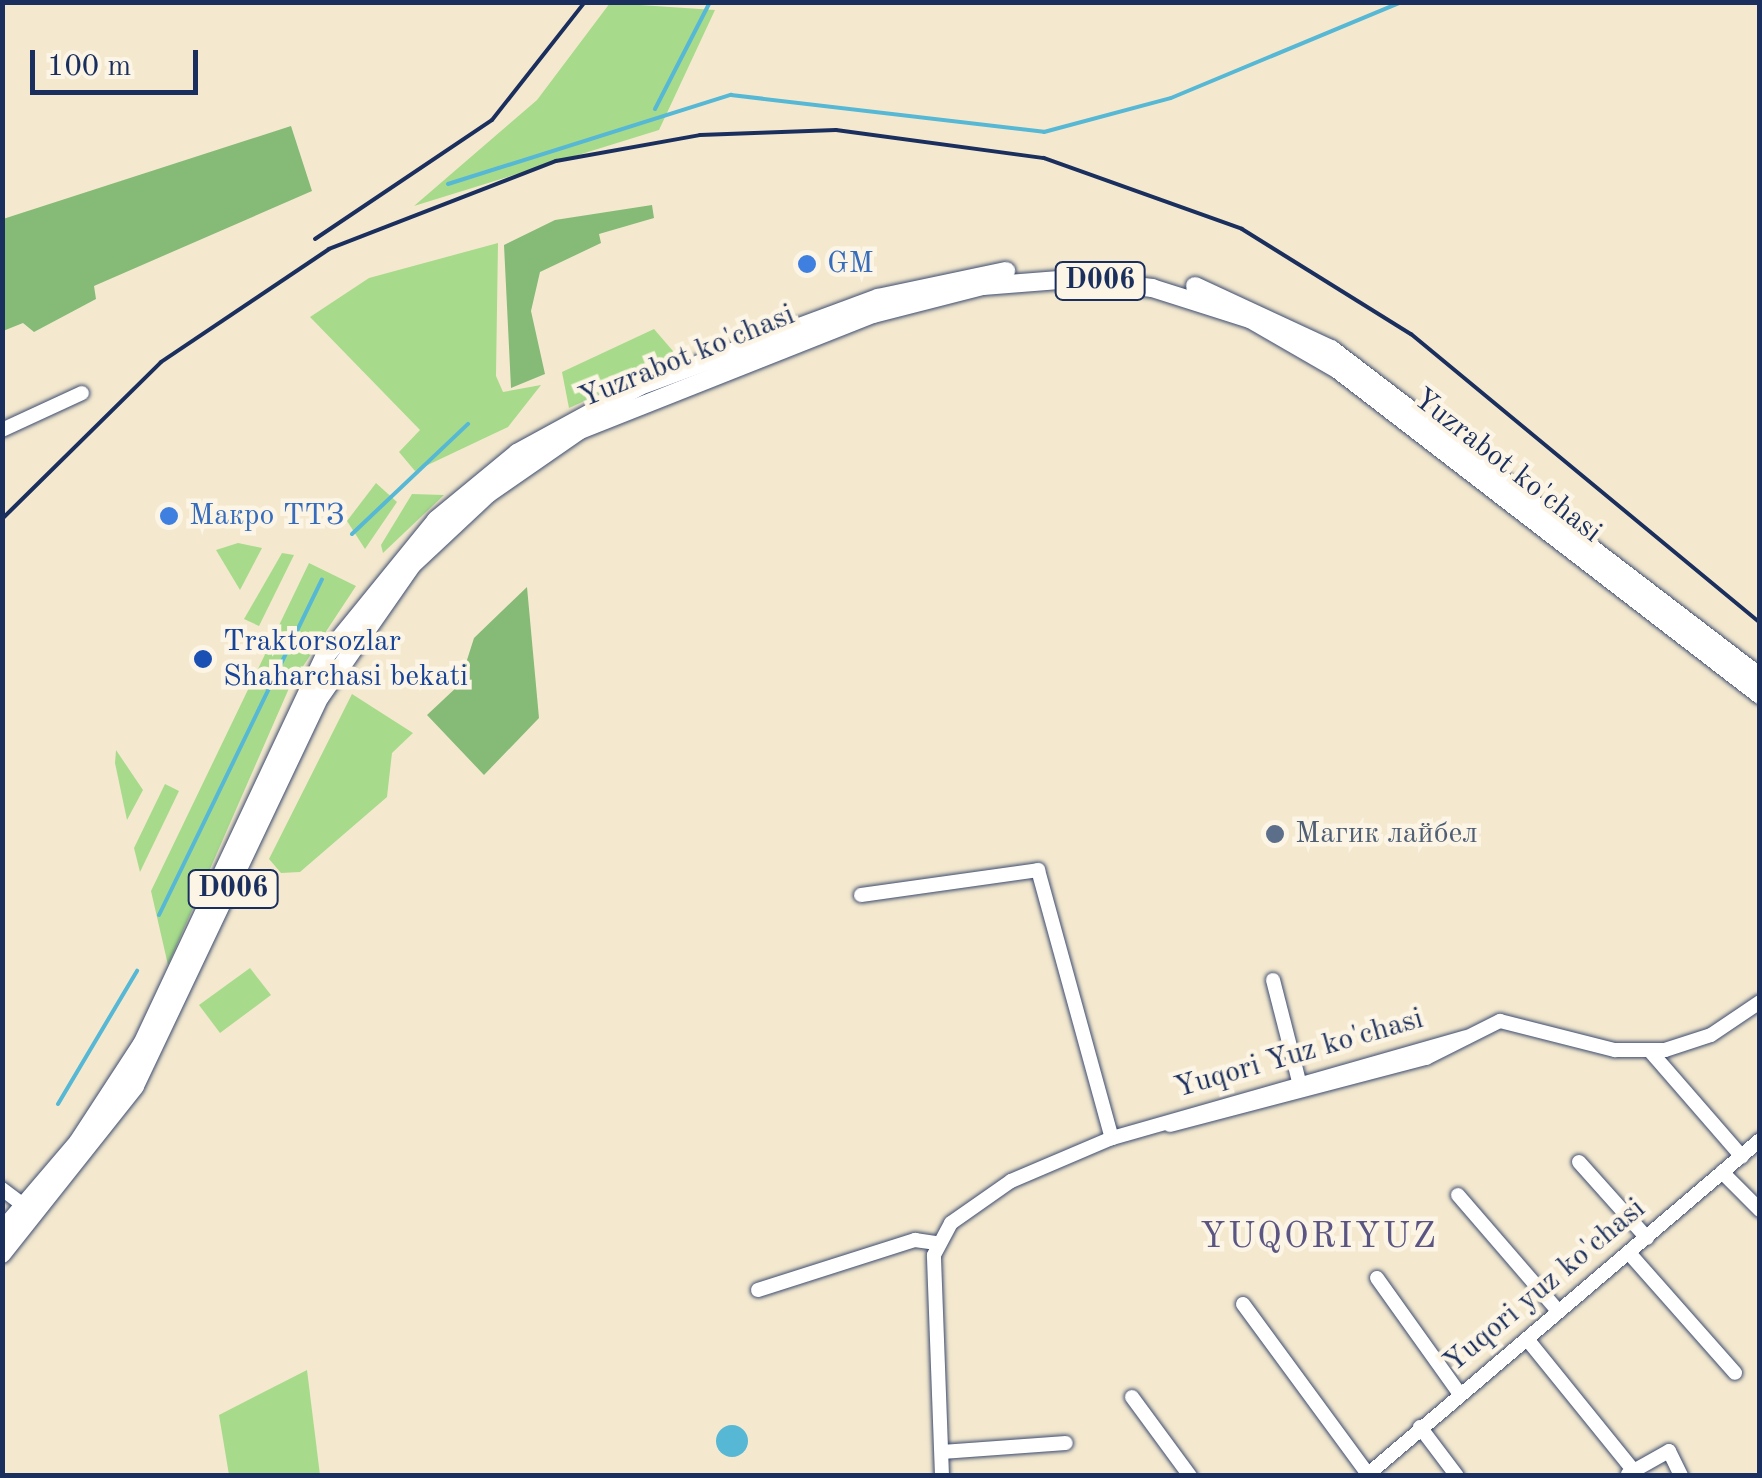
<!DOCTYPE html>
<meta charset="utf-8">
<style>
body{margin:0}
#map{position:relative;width:1762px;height:1478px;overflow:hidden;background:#f4e9cf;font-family:"Old Standard TT",serif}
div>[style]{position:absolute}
.green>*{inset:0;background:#a7db8b}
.forest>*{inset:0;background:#85bb77}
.water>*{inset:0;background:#56b8d5}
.round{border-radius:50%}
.stream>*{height:4px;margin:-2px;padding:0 2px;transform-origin:2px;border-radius:2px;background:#56b8d5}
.roads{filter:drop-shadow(0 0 2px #3c4b6f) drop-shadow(0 0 2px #3c4b6f)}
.minor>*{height:14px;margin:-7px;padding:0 7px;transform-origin:7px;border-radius:7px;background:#fff}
.major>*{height:18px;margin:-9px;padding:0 9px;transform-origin:9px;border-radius:9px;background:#fff}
.rail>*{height:4px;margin:-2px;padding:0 2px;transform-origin:2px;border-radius:2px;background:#1b2f5e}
.dots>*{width:28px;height:28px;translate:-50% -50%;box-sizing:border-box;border:5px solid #fcf5e5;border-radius:50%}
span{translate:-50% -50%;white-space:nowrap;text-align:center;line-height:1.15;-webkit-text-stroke:9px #fcf5e5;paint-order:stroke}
.shield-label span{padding:2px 8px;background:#fcf5e5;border:2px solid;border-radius:8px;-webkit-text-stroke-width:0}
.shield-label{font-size:28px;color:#1b2f5e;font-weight:700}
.shop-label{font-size:30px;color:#366cbe}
.left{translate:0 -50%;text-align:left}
.street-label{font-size:30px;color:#1b2f5e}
.transit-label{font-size:30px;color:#164399}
.service-label{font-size:30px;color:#4e5e75}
.quarter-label{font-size:35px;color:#5a5582;letter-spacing:2.5px}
.frame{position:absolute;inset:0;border:5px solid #1b2f5e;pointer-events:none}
.scale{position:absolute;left:30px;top:50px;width:168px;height:45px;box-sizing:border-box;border:5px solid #1b2f5e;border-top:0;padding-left:12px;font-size:30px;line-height:35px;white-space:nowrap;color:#1b2f5e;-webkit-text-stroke:8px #fcf5e5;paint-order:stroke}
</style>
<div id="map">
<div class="green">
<i style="clip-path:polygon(610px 3px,715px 10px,659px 130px,414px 206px,537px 100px)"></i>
<i style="clip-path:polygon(498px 243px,496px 376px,503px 392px,541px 385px,508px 427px,415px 471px,399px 452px,420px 430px,310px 317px,369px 278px)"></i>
<i style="clip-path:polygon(654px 329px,679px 358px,569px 408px,562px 372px)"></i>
<i style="clip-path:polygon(376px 483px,397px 502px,365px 549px,347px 521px)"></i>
<i style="clip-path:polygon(412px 494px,444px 495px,383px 553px,381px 545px)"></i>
<i style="clip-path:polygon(238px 543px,262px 548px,240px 590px,216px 550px)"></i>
<i style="clip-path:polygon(282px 553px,294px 555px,259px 626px,244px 619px)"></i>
<i style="clip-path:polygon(309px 563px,356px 586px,290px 686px,168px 965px,151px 891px)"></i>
<i style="clip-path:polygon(352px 694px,413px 733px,392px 753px,387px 797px,300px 872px,281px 873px,269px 859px)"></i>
<i style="clip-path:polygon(116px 750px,143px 790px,127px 820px,115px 763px)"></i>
<i style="clip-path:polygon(165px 784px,179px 791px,140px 872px,134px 848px)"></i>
<i style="clip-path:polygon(250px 968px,271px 995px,220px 1033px,199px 1005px)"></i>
<i style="clip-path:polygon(307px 1370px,320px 1475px,229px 1475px,219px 1415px)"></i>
</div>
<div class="forest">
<i style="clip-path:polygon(291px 126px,312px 191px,94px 286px,96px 299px,34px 332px,23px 323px,3px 331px,3px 219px)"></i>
<i style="clip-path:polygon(652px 205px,654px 218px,599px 234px,601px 243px,540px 272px,531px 311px,545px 374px,511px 388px,504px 245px,555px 220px)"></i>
<i style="clip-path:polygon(527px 587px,539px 718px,484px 775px,427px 715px,459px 685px,474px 638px)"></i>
</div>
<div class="water">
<i class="round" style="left:716px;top:1425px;width:32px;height:32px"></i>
</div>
<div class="stream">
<i style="left:655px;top:109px;width:120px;rotate:-62.8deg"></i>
<i style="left:448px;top:184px;width:297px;rotate:-17.5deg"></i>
<i style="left:731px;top:95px;width:315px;rotate:6.7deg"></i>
<i style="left:1044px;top:132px;width:131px;rotate:-15deg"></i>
<i style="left:1171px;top:98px;width:250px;rotate:-22.6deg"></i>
<i style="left:352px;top:534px;width:160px;rotate:-43.5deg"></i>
<i style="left:159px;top:915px;width:373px;rotate:-64.1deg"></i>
<i style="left:58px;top:1104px;width:155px;rotate:-59.3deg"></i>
</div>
<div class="roads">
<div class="minor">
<i style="left:2px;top:430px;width:88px;rotate:-24.8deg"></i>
<i style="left:861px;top:895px;width:179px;rotate:-8deg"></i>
<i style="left:1038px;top:870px;width:278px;rotate:74.6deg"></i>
<i style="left:1273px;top:980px;width:108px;rotate:75.6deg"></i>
<i style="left:1650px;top:1051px;width:140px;rotate:49deg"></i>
<i style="left:1170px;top:1125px;width:265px;rotate:-14.7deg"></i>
<i style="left:1426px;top:1058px;width:83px;rotate:-26.6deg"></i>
<i style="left:1500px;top:1021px;width:119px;rotate:14.2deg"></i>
<i style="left:1615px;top:1050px;width:50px"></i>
<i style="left:1665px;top:1050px;width:48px;rotate:-18.1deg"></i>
<i style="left:1711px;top:1035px;width:59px;rotate:-34deg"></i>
<i style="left:1579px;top:1162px;width:102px;rotate:48.2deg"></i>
<i style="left:1722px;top:1172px;width:54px;rotate:45deg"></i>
<i style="left:2px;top:1189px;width:30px;rotate:37deg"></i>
<i style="left:1458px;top:1195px;width:153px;rotate:49.2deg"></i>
<i style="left:1629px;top:1253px;width:160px;rotate:48.5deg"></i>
<i style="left:1377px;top:1278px;width:141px;rotate:54.5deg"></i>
<i style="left:758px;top:1290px;width:165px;rotate:-17.7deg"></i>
<i style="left:915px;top:1240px;width:22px;rotate:8deg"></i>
<i style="left:1243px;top:1304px;width:211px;rotate:53.7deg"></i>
<i style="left:1527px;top:1339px;width:170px;rotate:51deg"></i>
<i style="left:1132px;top:1397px;width:98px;rotate:53.7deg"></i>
<i style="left:1420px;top:1427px;width:61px;rotate:52.9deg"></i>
<i style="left:942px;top:1452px;width:124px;rotate:-4.2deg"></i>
<i style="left:1628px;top:1474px;width:47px;rotate:-29.3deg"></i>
<i style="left:1669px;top:1451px;width:28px;rotate:64deg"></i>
<i style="left:942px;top:1476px;width:221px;rotate:-92.1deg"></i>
<i style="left:934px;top:1255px;width:36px;rotate:-62deg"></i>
<i style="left:951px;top:1223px;width:73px;rotate:-35deg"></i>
<i style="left:1011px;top:1181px;width:110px;rotate:-23.1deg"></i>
<i style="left:1112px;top:1138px;width:368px;rotate:-15.9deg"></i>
<i style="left:1366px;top:1476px;width:518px;rotate:-40.46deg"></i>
</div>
<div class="major">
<i style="left:1195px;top:286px;width:150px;rotate:24.9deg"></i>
<i style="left:1331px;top:349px;width:540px;rotate:37.4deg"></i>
<i style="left:2px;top:1231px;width:117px;rotate:-49.5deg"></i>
<i style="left:78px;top:1142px;width:117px;rotate:-56.9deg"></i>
<i style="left:142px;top:1044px;width:427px;rotate:-64.8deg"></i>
<i style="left:324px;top:658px;width:178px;rotate:-50.9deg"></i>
<i style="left:436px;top:520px;width:105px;rotate:-39.6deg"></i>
<i style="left:517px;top:453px;width:140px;rotate:-28.6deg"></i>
<i style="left:640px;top:386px;width:254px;rotate:-20.3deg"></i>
<i style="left:878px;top:298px;width:131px;rotate:-11.9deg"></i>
<i style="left:2px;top:1254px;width:214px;rotate:-51.6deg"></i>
<i style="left:135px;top:1086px;width:431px;rotate:-64.6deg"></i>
<i style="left:320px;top:697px;width:161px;rotate:-55.1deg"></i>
<i style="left:412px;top:565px;width:105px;rotate:-43.1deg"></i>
<i style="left:489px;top:493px;width:111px;rotate:-34.7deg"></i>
<i style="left:580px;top:430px;width:315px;rotate:-21.6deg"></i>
<i style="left:873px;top:314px;width:114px;rotate:-14.3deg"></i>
<i style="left:983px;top:286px;width:89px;rotate:-4.5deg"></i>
<i style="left:1072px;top:279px;width:81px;rotate:6.4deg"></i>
<i style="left:1152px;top:288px;width:103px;rotate:17.6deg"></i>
<i style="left:1250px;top:319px;width:100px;rotate:29.9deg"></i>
<i style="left:1337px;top:369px;width:534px;rotate:37.62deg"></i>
</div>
</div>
<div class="rail">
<i style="left:315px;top:239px;width:213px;rotate:-33.9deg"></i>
<i style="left:492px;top:120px;width:150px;rotate:-51.8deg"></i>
<i style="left:2px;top:519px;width:223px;rotate:-44.6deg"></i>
<i style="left:161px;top:362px;width:202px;rotate:-33.9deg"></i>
<i style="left:329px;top:249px;width:243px;rotate:-21.2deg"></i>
<i style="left:556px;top:161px;width:146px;rotate:-10.2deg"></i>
<i style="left:700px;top:135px;width:136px;rotate:-2.1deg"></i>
<i style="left:836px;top:130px;width:210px;rotate:7.7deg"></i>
<i style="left:1044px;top:158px;width:210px;rotate:19.7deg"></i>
<i style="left:1242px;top:229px;width:199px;rotate:31.9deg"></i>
<i style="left:1411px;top:334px;width:453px;rotate:39.6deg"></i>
</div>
<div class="dots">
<i style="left:807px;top:264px;background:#3f7fe0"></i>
<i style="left:169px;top:516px;background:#3f7fe0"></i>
<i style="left:203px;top:659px;background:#1a4fb4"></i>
<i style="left:1275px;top:834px;background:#5c6f8a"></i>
</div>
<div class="shield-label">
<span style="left:1100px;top:281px">D006</span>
<span style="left:233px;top:889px">D006</span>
</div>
<div class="shop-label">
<span class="left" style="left:827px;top:264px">GM</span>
<span class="left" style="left:189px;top:516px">Макро ТТЗ</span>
</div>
<div class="street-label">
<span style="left:687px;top:357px;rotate:-22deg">Yuzrabot ko'chasi</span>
<span style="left:1507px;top:466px;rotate:38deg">Yuzrabot ko'chasi</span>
<span style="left:1299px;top:1054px;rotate:-16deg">Yuqori Yuz ko'chasi</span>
<span style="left:1545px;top:1286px;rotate:-40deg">Yuqori yuz ko'chasi</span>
</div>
<div class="transit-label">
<span class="left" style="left:223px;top:659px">Traktorsozlar<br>Shaharchasi bekati</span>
</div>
<div class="service-label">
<span class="left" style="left:1295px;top:834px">Магик лайбел</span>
</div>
<div class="quarter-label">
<span style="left:1319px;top:1238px">YUQORIYUZ</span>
</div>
<div class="frame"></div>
<div class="scale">100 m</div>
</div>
